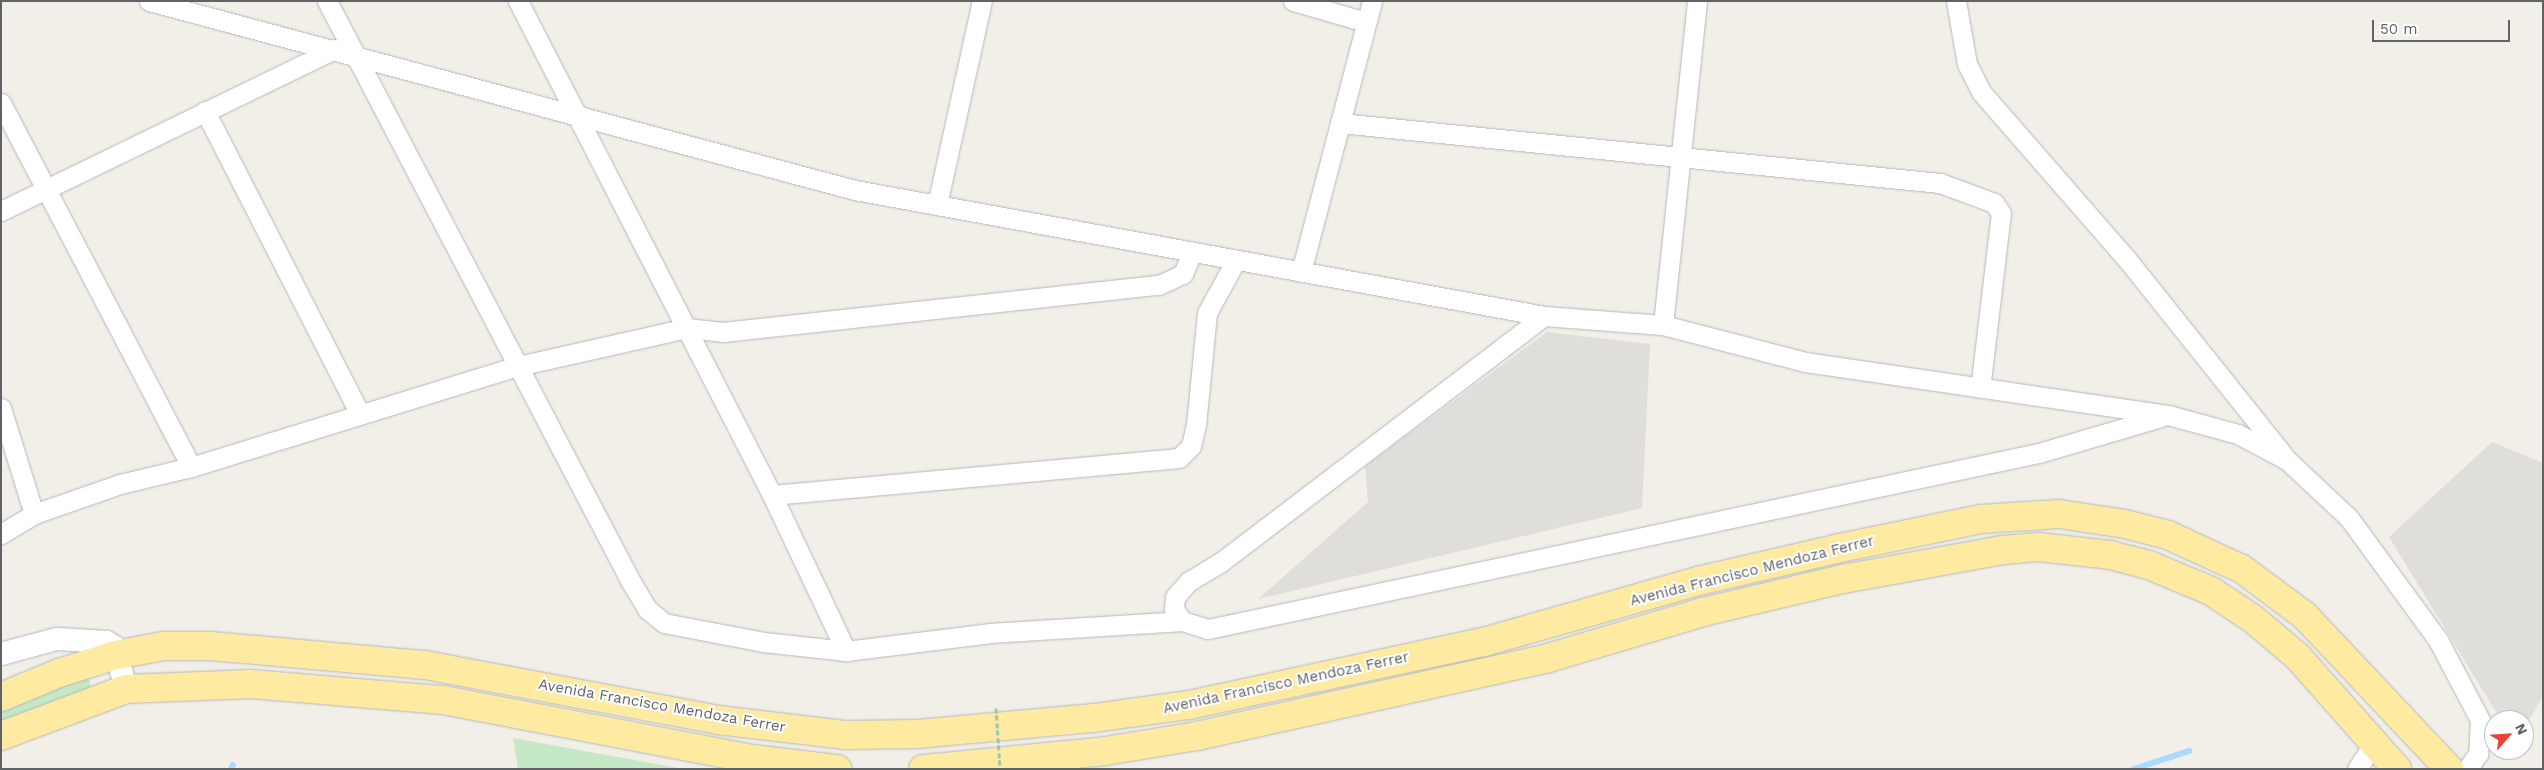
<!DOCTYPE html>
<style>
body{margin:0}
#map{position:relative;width:2544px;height:770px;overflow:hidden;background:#f1efe8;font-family:"Work Sans",sans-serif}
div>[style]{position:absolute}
.industrial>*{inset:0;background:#e0deda}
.green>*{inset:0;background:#c5e8c5}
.stream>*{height:5.5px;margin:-2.75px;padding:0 2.75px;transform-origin:2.75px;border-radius:2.75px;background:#aadaff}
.roads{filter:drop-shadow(0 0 1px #b5b8bc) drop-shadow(0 0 1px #b5b8bc)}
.minor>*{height:19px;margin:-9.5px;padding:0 9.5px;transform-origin:9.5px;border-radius:9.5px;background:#fff}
.tertiary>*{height:22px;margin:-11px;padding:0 11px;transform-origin:11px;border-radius:11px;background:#fff}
.trunk>*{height:28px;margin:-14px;padding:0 14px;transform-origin:14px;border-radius:14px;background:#feeaa1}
.path-bridge>*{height:3px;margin-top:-1.5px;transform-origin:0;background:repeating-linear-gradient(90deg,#9cc7a9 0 5px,transparent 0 7.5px)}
span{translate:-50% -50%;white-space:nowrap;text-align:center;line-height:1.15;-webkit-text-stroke:4px #fff;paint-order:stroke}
.street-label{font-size:15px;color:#5f6368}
.frame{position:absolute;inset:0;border:2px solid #5f6368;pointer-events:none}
.north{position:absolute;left:2484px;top:710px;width:50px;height:50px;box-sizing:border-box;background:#fff;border:1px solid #bfc1c3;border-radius:50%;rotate:64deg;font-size:14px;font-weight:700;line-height:20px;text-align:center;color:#5f6368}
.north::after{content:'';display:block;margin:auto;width:18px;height:22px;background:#ea4335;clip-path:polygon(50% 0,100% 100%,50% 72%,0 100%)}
.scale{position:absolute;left:2372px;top:20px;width:138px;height:22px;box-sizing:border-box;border:2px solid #5f6368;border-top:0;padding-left:6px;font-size:15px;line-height:18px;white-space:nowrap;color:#5f6368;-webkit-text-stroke:4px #fff;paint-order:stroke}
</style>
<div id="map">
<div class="industrial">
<i style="clip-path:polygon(1547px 332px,1650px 344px,1642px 508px,1258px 599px,1368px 502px,1365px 466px)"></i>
<i style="clip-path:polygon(2492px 442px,2543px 463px,2543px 696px,2524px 728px,2524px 720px,2501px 720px,2389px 537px)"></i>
</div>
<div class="green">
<i style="clip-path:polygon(88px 673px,91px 687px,1px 724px,1px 708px)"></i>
<i style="clip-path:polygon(513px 738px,684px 769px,518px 769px)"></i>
</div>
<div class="stream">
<i style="left:231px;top:769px;width:4px;rotate:-63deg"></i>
<i style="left:2134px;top:769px;width:58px;rotate:-18.1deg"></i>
</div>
<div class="roads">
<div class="minor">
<i style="left:149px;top:1px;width:731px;rotate:14.99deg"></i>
<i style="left:855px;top:190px;width:700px;rotate:10.36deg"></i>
<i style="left:1544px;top:316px;width:119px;rotate:4.3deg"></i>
<i style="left:1663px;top:325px;width:147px;rotate:14.6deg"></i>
<i style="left:1805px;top:362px;width:367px;rotate:8.3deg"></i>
<i style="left:2168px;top:415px;width:73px;rotate:15.2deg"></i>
<i style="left:2238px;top:434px;width:55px;rotate:28deg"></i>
<i style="left:2287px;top:460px;width:85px;rotate:43.1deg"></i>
<i style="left:2349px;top:518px;width:151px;rotate:53.9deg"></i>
<i style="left:2438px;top:640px;width:90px;rotate:62.3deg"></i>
<i style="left:2480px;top:720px;width:34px;rotate:93deg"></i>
<i style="left:2478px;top:754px;width:19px;rotate:126deg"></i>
<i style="left:327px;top:1px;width:656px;rotate:62.38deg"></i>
<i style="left:631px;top:582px;width:31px;rotate:59deg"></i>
<i style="left:647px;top:609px;width:22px;rotate:39deg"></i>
<i style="left:664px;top:623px;width:102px;rotate:10.8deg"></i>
<i style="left:764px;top:642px;width:82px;rotate:6.3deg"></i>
<i style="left:846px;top:651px;width:146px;rotate:-7.1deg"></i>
<i style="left:991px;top:633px;width:191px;rotate:-3.6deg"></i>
<i style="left:518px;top:1px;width:555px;rotate:62.79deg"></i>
<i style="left:772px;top:495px;width:409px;rotate:-5.2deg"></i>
<i style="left:1179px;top:458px;width:17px;rotate:-45deg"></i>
<i style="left:1191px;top:446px;width:22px;rotate:-77deg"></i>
<i style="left:1196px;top:425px;width:113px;rotate:-84.4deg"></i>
<i style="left:1207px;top:313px;width:60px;rotate:-61.3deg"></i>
<i style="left:1293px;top:1px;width:76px;rotate:16deg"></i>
<i style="left:1956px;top:1px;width:64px;rotate:80.1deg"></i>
<i style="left:1967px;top:64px;width:31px;rotate:63deg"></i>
<i style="left:1981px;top:92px;width:220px;rotate:48.9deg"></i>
<i style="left:2126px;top:258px;width:253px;rotate:51.4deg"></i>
<i style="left:1px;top:103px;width:411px;rotate:62.4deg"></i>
<i style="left:205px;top:111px;width:338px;rotate:62.9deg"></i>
<i style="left:1340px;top:123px;width:603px;rotate:5.71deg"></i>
<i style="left:1940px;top:183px;width:58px;rotate:20.3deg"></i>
<i style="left:1994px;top:203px;width:12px;rotate:55deg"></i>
<i style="left:2001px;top:213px;width:176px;rotate:96.8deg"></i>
<i style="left:937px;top:205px;width:209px;rotate:-77.6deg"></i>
<i style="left:1px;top:211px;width:371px;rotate:-25.9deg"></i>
<i style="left:1301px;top:272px;width:280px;rotate:-75.3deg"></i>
<i style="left:1544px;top:316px;width:406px;rotate:142.7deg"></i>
<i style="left:1221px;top:562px;width:37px;rotate:149deg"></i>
<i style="left:1189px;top:581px;width:21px;rotate:131deg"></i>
<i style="left:1175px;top:597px;width:12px;rotate:95deg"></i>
<i style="left:1174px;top:609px;width:14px;rotate:56deg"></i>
<i style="left:1182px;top:621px;width:27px;rotate:17deg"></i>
<i style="left:1208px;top:629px;width:849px;rotate:-11.96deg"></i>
<i style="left:2039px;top:453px;width:127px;rotate:-16.4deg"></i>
<i style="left:1663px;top:325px;width:326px;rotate:-84deg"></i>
<i style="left:1px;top:408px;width:111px;rotate:72.7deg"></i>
<i style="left:772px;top:495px;width:173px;rotate:64.6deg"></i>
<i style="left:1px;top:534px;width:39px;rotate:-31deg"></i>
<i style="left:34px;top:514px;width:91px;rotate:-19.2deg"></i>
<i style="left:120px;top:484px;width:73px;rotate:-13.5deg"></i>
<i style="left:191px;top:467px;width:342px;rotate:-17.2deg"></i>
<i style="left:518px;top:366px;width:172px;rotate:-12.7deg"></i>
<i style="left:686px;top:328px;width:37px;rotate:6deg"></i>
<i style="left:723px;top:332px;width:439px;rotate:-6.2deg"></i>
<i style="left:1159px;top:285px;width:26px;rotate:-25deg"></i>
<i style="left:1183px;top:274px;width:24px;rotate:-68deg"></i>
<i style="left:2357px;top:769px;width:30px;rotate:-57deg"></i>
</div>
<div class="tertiary">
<i style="left:1px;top:654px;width:58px;rotate:-15deg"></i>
<i style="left:57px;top:639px;width:50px;rotate:3.4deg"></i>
<i style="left:107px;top:642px;width:9px;rotate:32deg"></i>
<i style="left:115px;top:647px;width:43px;rotate:75.3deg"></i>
</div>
<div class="trunk">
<i style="left:1px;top:697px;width:63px;rotate:-22.5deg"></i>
<i style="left:59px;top:673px;width:60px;rotate:-17.5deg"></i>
<i style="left:116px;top:655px;width:48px;rotate:-10.8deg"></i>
<i style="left:163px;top:646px;width:48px"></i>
<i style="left:211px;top:646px;width:215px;rotate:5.1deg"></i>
<i style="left:425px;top:665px;width:298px;rotate:10.6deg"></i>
<i style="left:718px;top:720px;width:129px;rotate:6.7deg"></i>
<i style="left:846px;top:735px;width:71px;rotate:-0.8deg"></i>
<i style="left:917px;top:734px;width:178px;rotate:-5.2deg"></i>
<i style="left:1094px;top:718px;width:96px;rotate:-7.8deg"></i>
<i style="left:1189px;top:705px;width:302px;rotate:-12.1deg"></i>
<i style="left:1484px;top:642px;width:223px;rotate:-15.9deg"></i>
<i style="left:1698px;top:581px;width:141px;rotate:-13.1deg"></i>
<i style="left:1835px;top:549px;width:149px;rotate:-11.6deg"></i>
<i style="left:1981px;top:519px;width:78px;rotate:-3.7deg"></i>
<i style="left:2059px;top:514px;width:67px;rotate:8.6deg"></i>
<i style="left:2125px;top:524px;width:44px;rotate:14.3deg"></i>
<i style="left:2168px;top:535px;width:81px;rotate:24.7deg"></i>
<i style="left:2242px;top:569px;width:79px;rotate:36.7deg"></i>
<i style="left:2305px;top:616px;width:210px;rotate:46.7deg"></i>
<i style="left:1px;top:736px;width:134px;rotate:-20.6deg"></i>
<i style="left:126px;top:689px;width:125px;rotate:-2.3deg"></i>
<i style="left:251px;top:684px;width:193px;rotate:4.8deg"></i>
<i style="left:443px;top:700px;width:316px;rotate:10.8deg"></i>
<i style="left:753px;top:759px;width:85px;rotate:6.8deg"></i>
<i style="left:923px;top:769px;width:183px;rotate:-5.6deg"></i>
<i style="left:1105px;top:751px;width:93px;rotate:-9.3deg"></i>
<i style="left:1197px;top:736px;width:360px;rotate:-12.5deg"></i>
<i style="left:1548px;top:658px;width:162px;rotate:-16.5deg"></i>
<i style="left:1703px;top:612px;width:144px;rotate:-13.3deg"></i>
<i style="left:1843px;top:579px;width:163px;rotate:-10.3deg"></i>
<i style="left:2003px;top:550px;width:36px;rotate:-5deg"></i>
<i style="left:2039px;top:547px;width:71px;rotate:6.4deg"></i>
<i style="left:2110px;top:555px;width:40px;rotate:14.4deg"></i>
<i style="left:2149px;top:565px;width:67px;rotate:22.8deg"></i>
<i style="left:2211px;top:591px;width:50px;rotate:33.7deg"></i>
<i style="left:2253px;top:619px;width:57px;rotate:40.1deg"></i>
<i style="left:2297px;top:656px;width:151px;rotate:48.5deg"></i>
</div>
</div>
<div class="path-bridge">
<i style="left:996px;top:708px;width:60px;rotate:86.2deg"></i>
</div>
<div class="street-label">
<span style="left:1752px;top:571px;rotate:-14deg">Avenida Francisco Mendoza Ferrer</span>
<span style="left:1286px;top:683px;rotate:-12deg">Avenida Francisco Mendoza Ferrer</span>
<span style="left:662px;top:706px;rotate:10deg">Avenida Francisco Mendoza Ferrer</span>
</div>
<div class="frame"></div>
<div class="north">N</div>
<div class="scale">50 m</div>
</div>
